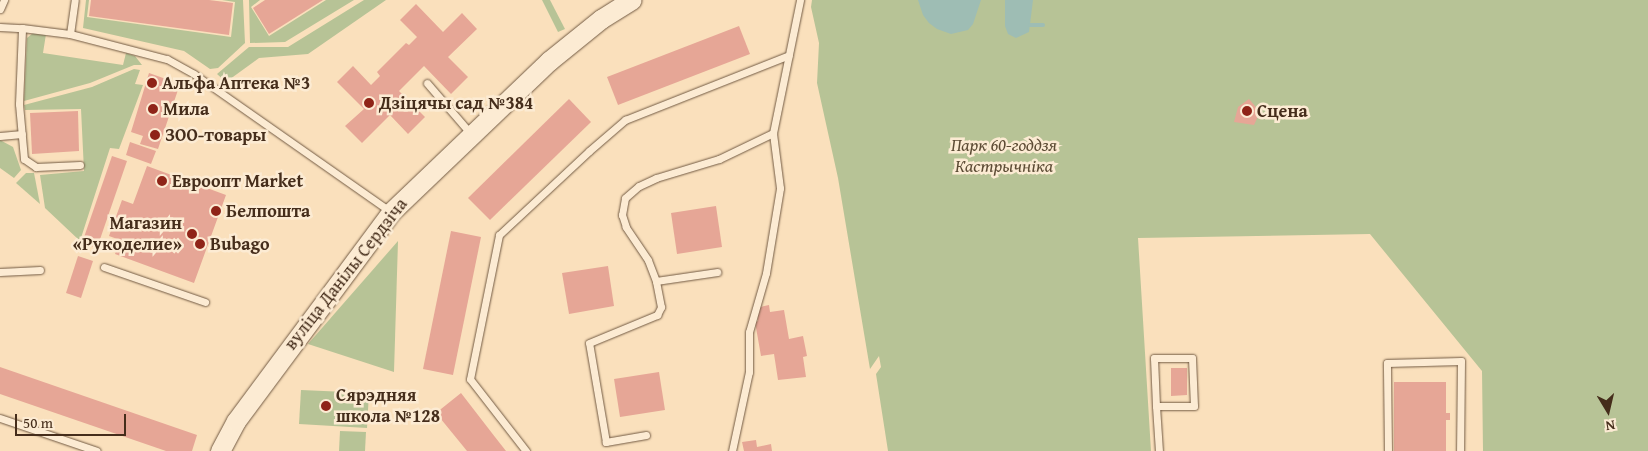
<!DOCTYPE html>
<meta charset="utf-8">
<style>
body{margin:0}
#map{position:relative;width:1648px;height:451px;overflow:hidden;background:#fae0bc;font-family:"Gentium Book Plus",serif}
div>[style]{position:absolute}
.green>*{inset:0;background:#b7c396}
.water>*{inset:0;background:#9ebdb4}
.stream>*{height:4.5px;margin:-2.25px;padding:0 2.25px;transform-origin:2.25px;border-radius:2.25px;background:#9ebdb4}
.building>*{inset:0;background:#e6a696}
.roads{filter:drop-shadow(0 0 1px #725a43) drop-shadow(0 0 1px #725a43)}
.lane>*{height:7px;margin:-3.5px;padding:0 3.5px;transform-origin:3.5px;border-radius:3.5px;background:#fcebd3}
.secondary>*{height:19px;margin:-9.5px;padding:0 9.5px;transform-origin:9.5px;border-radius:9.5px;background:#fcebd3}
.dots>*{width:14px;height:14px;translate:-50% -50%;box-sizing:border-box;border:2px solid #fcebd3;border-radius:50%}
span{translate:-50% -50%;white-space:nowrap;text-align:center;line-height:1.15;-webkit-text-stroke:5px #fcebd3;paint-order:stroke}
.poi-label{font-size:18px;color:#452d1b;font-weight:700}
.left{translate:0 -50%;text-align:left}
.right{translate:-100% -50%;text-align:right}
.park-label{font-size:18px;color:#5c4b34;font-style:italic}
.street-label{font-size:18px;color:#452d1b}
.north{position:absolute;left:1583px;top:386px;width:50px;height:50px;-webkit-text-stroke:4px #fcebd3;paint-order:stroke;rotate:171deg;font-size:14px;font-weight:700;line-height:20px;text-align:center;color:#452d1b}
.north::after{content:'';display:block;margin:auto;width:18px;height:22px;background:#452d1b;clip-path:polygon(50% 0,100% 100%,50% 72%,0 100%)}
.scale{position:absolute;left:15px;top:414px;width:111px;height:22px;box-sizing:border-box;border:2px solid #452d1b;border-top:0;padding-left:6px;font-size:15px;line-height:18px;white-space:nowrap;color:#452d1b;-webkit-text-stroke:4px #fcebd3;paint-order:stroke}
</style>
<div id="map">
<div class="green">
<i style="clip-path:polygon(86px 0,89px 0,87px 17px,231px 37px,235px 2px,222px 0,243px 0,245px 43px,218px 68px,210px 69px,184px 51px,83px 28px)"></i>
<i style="clip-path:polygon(249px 0,260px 0,251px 7px,269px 36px,326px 0,354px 0,285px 42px,250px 43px)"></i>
<i style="clip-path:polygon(364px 0,386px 0,308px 54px,259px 58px,226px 82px,217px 74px,249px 47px,288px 47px)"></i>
<i style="clip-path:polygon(542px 0,550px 0,565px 29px,558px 32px)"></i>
<i style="clip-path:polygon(812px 0,1648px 0,1648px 451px,1483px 451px,1482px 371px,1370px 234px,1138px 238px,1151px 451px,888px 451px,876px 374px,881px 367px,879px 356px,870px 369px,838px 178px,817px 83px,819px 43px,811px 7px)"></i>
<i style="clip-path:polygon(33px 33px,46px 34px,43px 53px,123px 65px,126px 53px,135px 56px,142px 65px,134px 65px,90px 83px,24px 101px,27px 38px)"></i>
<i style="clip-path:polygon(134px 69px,140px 70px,135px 84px,143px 85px,119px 149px,110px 148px,80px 241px,45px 208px,40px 175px,84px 171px,81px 109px,25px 110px,24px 105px,92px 87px)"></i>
<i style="clip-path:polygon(0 140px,13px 147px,21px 170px,14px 178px,0 168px)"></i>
<i style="clip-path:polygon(26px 173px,34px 173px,40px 204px,16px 183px)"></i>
<i style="clip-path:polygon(398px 241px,394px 372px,308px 344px)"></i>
<i style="clip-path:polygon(301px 390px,369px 393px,367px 428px,299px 424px)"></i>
<i style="clip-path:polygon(340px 431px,366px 432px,365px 451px,339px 451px)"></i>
</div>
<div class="water">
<i style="clip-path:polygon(918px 0,981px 0,973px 24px,968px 30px,951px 34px,937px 29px,929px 23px,923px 15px)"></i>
<i style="clip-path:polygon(1005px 0,1033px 0,1029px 32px,1016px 38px,1008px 34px,1005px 26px)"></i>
</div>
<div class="stream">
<i style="left:1030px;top:25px;width:13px"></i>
</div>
<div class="building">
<i style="clip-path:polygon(91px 0,209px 0,233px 3px,229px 35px,89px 16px)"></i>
<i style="clip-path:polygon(265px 0,323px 0,269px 34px,253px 8px)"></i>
<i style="clip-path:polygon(416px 4px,443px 32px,462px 13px,477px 29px,448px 57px,468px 77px,451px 94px,424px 66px,399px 91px,425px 117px,408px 134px,390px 115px,362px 143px,345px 126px,364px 109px,337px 82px,353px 66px,371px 85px,380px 76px,377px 72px,406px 43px,409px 45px,417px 37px,400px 20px)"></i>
<i style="clip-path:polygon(739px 26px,750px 54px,618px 105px,607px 77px)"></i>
<i style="clip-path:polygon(149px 73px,180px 84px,158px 149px,140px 144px,143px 136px,131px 132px)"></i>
<i style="clip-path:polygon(569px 99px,591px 122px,490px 220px,468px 198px)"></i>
<i style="clip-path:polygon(1249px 99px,1260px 112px,1254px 125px,1234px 122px,1238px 107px)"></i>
<i style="clip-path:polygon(78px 111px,79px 151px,32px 154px,30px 113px)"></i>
<i style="clip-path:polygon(130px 142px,156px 151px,151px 164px,126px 155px)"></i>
<i style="clip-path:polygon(112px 156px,127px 161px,97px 248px,82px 243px)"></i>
<i style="clip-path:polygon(147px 166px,226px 195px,194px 283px,115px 254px,120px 240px,109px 236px,122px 200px,133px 204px)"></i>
<i style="clip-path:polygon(716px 206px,722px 247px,677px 254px,671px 213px)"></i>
<i style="clip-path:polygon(451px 231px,481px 237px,453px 375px,423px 369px)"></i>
<i style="clip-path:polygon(78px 256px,93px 261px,81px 298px,66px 293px)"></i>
<i style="clip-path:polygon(608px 266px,614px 306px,569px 314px,562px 273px)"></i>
<i style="clip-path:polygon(769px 305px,770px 312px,784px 310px,789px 339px,803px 336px,807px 356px,803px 357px,806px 377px,778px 380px,774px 354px,761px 356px,755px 322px,758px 321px,756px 308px)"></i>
<i style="clip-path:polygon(0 367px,197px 435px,192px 451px,166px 451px,0 394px)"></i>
<i style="clip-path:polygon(1171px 368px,1187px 368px,1187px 395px,1171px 396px)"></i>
<i style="clip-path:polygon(659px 372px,665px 410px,620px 417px,614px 379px)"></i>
<i style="clip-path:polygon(1394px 382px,1446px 382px,1446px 413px,1450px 413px,1450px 420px,1446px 420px,1446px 451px,1394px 451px)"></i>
<i style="clip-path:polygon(461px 393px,495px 437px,506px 451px,467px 451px,436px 413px)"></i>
<i style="clip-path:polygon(756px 440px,757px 447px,771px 444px,772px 451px,744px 451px,742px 442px)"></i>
</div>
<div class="roads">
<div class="lane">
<i style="left:0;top:9px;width:10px;rotate:-66deg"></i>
<i style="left:0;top:27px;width:22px;rotate:3deg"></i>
<i style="left:70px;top:34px;width:34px;rotate:-82deg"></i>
<i style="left:427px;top:83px;width:67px;rotate:49.2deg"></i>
<i style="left:0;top:136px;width:22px;rotate:-5deg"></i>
<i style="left:80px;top:165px;width:44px;rotate:177.4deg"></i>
<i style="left:36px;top:167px;width:14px;rotate:-146deg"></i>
<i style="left:24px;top:159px;width:55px;rotate:-95.2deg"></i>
<i style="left:19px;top:104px;width:76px;rotate:-87.7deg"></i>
<i style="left:22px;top:28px;width:48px;rotate:7.1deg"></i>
<i style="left:70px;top:34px;width:100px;rotate:14.5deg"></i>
<i style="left:167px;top:59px;width:31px;rotate:29deg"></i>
<i style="left:194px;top:74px;width:239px;rotate:35deg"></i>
<i style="left:104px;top:267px;width:107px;rotate:19.1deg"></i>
<i style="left:0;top:272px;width:40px;rotate:-2.9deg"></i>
<i style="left:656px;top:281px;width:62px;rotate:-8.4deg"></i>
<i style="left:1156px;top:406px;width:38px"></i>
<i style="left:1194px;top:406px;width:48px;rotate:-92.4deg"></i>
<i style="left:1192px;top:358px;width:38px;rotate:180deg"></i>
<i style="left:1154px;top:358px;width:48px;rotate:87.6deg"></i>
<i style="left:1156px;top:406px;width:45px;rotate:86.2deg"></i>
<i style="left:0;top:418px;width:102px;rotate:18.8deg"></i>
<i style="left:646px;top:435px;width:41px;rotate:170.1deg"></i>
<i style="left:606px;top:442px;width:100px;rotate:-99.7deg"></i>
<i style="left:589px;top:343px;width:74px;rotate:-22.4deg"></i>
<i style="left:657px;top:315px;width:9px;rotate:-63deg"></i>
<i style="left:661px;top:307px;width:26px;rotate:-101deg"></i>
<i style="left:656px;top:281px;width:22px;rotate:-111deg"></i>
<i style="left:648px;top:260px;width:40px;rotate:-124deg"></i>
<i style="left:626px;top:227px;width:13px;rotate:-108deg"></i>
<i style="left:622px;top:215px;width:17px;rotate:-80deg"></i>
<i style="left:625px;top:198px;width:18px;rotate:-41deg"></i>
<i style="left:639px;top:186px;width:19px;rotate:-25deg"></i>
<i style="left:656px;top:178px;width:66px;rotate:-16.8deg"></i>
<i style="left:719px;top:159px;width:60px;rotate:-25.7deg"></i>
<i style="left:526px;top:451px;width:91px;rotate:-127.9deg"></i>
<i style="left:470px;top:379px;width:147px;rotate:-78.6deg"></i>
<i style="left:499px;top:235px;width:123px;rotate:-43deg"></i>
<i style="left:589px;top:151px;width:48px;rotate:-40.7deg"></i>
<i style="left:625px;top:120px;width:176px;rotate:-21.6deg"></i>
<i style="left:732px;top:451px;width:81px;rotate:-77.9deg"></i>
<i style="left:749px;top:372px;width:40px;rotate:-90deg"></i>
<i style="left:749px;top:332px;width:61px;rotate:-73.9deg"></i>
<i style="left:766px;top:273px;width:86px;rotate:-80.6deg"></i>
<i style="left:780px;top:188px;width:55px;rotate:-97.3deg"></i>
<i style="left:773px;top:133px;width:136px;rotate:-78.5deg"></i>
<i style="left:1388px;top:451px;width:88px;rotate:-90.7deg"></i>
<i style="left:1387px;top:363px;width:74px;rotate:-1.5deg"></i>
<i style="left:1461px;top:361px;width:90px;rotate:90.6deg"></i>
</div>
<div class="secondary">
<i style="left:220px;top:451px;width:34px;rotate:-62deg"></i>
<i style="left:236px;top:421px;width:260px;rotate:-53.4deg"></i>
<i style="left:391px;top:212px;width:219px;rotate:-43.7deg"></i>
<i style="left:549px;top:61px;width:67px;rotate:-38.9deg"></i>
<i style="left:601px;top:19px;width:36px;rotate:-32deg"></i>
</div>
</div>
<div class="dots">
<i style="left:152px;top:83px;background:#8f2418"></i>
<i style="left:369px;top:103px;background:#8f2418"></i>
<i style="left:153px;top:109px;background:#8f2418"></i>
<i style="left:1247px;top:111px;background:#8f2418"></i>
<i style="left:155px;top:135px;background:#8f2418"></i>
<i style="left:162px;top:181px;background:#8f2418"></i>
<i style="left:216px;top:211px;background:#8f2418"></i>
<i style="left:192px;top:234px;background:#8f2418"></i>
<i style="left:200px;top:244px;background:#8f2418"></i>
<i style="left:326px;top:406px;background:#8f2418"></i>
</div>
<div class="poi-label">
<span class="left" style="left:162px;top:83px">Альфа Аптека №3</span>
<span class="left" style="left:379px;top:103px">Дзіцячы сад №384</span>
<span class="left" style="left:163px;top:109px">Мила</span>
<span class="left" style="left:1257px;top:111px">Сцена</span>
<span class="left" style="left:165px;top:135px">ЗОО-товары</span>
<span class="left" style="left:172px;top:181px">Евроопт Market</span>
<span class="left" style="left:226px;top:211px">Белпошта</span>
<span class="right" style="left:182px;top:234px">Магазин<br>«Рукоделие»</span>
<span class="left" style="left:210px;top:244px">Bubago</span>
<span class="left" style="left:336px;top:406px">Сярэдняя<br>школа №128</span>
</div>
<div class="park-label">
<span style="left:1004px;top:156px">Парк 60-годдзя<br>Кастрычніка</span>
</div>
<div class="street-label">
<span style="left:346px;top:274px;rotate:-52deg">вуліца Данілы Сердзіча</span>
</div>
<div class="north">N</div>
<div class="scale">50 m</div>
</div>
